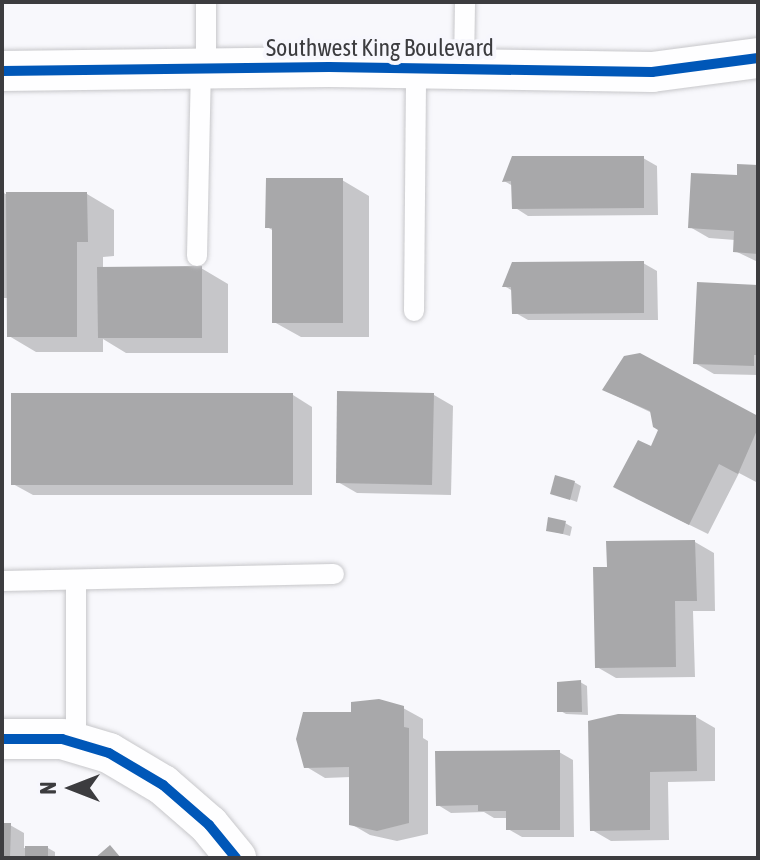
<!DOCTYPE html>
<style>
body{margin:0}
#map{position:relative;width:760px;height:860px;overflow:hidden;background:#f8f8fc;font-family:"Asap Condensed",sans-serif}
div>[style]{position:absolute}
.shadow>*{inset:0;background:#0003}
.building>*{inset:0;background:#a8a8aa}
.roads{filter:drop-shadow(0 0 2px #c7c7ca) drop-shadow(0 0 2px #c7c7ca)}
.service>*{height:20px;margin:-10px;padding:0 10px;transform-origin:10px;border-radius:10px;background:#fefeff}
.minor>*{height:40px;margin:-20px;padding:0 20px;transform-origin:20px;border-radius:20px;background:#fefeff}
.cycleway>*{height:10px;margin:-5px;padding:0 5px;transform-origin:5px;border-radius:5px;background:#0057b8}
span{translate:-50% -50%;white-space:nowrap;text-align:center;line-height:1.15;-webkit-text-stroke:8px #f7f7fd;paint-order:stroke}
.street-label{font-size:24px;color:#3c3c3f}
.frame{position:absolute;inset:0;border:4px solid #3c3c3f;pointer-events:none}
.north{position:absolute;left:32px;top:748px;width:80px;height:80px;-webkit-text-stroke:6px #f7f7fd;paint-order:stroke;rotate:270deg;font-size:22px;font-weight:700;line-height:32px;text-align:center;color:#3c3c3f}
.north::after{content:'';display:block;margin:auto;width:28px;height:36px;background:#3c3c3f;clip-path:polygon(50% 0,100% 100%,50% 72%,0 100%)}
</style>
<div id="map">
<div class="shadow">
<i style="clip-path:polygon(643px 158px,657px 166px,658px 215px,528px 216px,514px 207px,513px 186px,504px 181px)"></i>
<i style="clip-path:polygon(758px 167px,758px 262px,735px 251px,735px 240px,709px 238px,690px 227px,738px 178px)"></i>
<i style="clip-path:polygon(342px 180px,369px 196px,369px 337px,301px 337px,274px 322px,274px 231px,267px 227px)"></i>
<i style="clip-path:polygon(2px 189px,5px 194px,87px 194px,114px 210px,114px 256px,103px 257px,103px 269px,201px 268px,228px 284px,228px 353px,126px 353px,103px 339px,103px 352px,36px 352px,9px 336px,9px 298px,2px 298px)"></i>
<i style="clip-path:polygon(643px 263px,657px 271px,658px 320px,528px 320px,514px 312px,513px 291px,504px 286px)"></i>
<i style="clip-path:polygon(758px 287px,758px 375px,714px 374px,695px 363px)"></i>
<i style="clip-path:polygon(604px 390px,758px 418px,758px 483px,739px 473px,708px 534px,635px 498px,661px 430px,652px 413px)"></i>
<i style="clip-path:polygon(293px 395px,312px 407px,312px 495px,33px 495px,13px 484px)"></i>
<i style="clip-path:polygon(434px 395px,453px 406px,451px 495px,357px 493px,338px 482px)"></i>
<i style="clip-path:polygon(574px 482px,581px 486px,577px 502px,552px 493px)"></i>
<i style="clip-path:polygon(565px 523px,572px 527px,570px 536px,548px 530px)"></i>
<i style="clip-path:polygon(695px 542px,714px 553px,715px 611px,693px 611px,695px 677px,616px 678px,597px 667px,609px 569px)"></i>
<i style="clip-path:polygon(580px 682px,587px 686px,588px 715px,566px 714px,559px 710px)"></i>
<i style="clip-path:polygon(403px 708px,423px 719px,423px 738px,428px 741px,428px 834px,397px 841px,370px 835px,351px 824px,351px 777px,325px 778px,305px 766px,353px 714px)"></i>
<i style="clip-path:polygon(696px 717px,715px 728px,715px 781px,668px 782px,669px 840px,611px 841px,592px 830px)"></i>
<i style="clip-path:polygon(559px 752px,573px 760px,574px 837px,522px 837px,508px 829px,508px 818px,494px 818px,484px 812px,451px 813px,438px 805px)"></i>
<i style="clip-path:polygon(2px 825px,10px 825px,24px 833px,24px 848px,48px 848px,55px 852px,55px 858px,2px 858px)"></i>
</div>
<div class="building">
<i style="clip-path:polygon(512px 156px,644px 156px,644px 208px,512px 209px,511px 181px,502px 182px)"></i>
<i style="clip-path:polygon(737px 164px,758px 165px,758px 254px,733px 252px,734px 231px,688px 228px,691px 173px,737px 175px)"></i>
<i style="clip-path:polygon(266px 178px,343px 178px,343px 323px,272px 323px,272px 228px,265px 228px)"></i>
<i style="clip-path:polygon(6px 192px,87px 192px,88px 242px,77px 242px,77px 337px,7px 337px)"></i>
<i style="clip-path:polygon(644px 261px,644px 313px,512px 314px,511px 287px,502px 287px,512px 262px)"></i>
<i style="clip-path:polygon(202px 266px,202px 338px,98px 338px,97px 267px)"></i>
<i style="clip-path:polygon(697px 282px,758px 285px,758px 355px,754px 355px,754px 366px,693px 364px)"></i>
<i style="clip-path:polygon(640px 353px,758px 416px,758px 428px,738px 474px,719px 464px,689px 525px,613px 487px,638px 440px,651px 446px,658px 430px,653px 427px,650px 411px,602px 390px,624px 356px)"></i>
<i style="clip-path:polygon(337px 391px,434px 393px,432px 485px,336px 483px)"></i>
<i style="clip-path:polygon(11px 393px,293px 393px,293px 485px,11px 485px)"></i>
<i style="clip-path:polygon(555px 475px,575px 481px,570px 500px,550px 494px)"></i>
<i style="clip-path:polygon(548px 517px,566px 521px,563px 534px,546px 531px)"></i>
<i style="clip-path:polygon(695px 540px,697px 601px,675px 601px,676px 667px,595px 668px,593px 567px,607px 567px,606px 541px)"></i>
<i style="clip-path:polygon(581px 680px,582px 712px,557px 712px,557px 682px)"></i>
<i style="clip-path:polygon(379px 699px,404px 706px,404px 727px,409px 728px,409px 823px,377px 831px,349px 825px,349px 767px,304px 768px,296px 739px,303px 712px,351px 712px,351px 702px)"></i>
<i style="clip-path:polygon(618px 714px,696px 715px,697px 771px,650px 772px,650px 830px,590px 831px,588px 721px)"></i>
<i style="clip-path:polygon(560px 750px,560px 830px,506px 830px,506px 811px,478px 811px,478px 805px,436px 806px,435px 751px)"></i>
<i style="clip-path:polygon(2px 823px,11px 823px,10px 858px,2px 858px)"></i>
<i style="clip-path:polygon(110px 845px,121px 858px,95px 858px)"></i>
<i style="clip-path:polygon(25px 846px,48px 846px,48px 858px,25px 858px)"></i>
</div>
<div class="roads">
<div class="service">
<i style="left:206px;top:2px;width:67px;rotate:90deg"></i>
<i style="left:464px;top:67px;width:65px;rotate:-89.1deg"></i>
<i style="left:197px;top:256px;width:187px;rotate:-88.8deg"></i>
<i style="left:414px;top:311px;width:244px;rotate:-89.5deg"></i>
<i style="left:76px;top:580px;width:163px;rotate:90deg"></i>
<i style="left:2px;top:581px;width:332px;rotate:-1.2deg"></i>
</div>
<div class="minor">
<i style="left:2px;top:71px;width:327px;rotate:-0.7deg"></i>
<i style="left:329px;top:67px;width:323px;rotate:0.9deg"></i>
<i style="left:652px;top:72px;width:107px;rotate:-7.5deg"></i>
<i style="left:2px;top:739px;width:60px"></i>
<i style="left:62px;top:739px;width:49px;rotate:16.6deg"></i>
<i style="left:109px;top:753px;width:63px;rotate:30.7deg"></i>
<i style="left:163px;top:785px;width:61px;rotate:41deg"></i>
<i style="left:209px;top:825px;width:43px;rotate:50.7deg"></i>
</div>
</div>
<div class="cycleway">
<i style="left:2px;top:71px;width:327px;rotate:-0.7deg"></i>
<i style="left:329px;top:67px;width:323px;rotate:0.9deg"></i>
<i style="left:652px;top:72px;width:107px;rotate:-7.5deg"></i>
<i style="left:2px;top:739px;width:60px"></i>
<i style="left:62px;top:739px;width:49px;rotate:16.6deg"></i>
<i style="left:109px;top:753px;width:63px;rotate:30.7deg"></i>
<i style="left:163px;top:785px;width:61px;rotate:41deg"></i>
<i style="left:209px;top:825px;width:43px;rotate:50.7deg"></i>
</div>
<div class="street-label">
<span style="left:380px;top:48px">Southwest King Boulevard</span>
</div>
<div class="frame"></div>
<div class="north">N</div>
</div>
